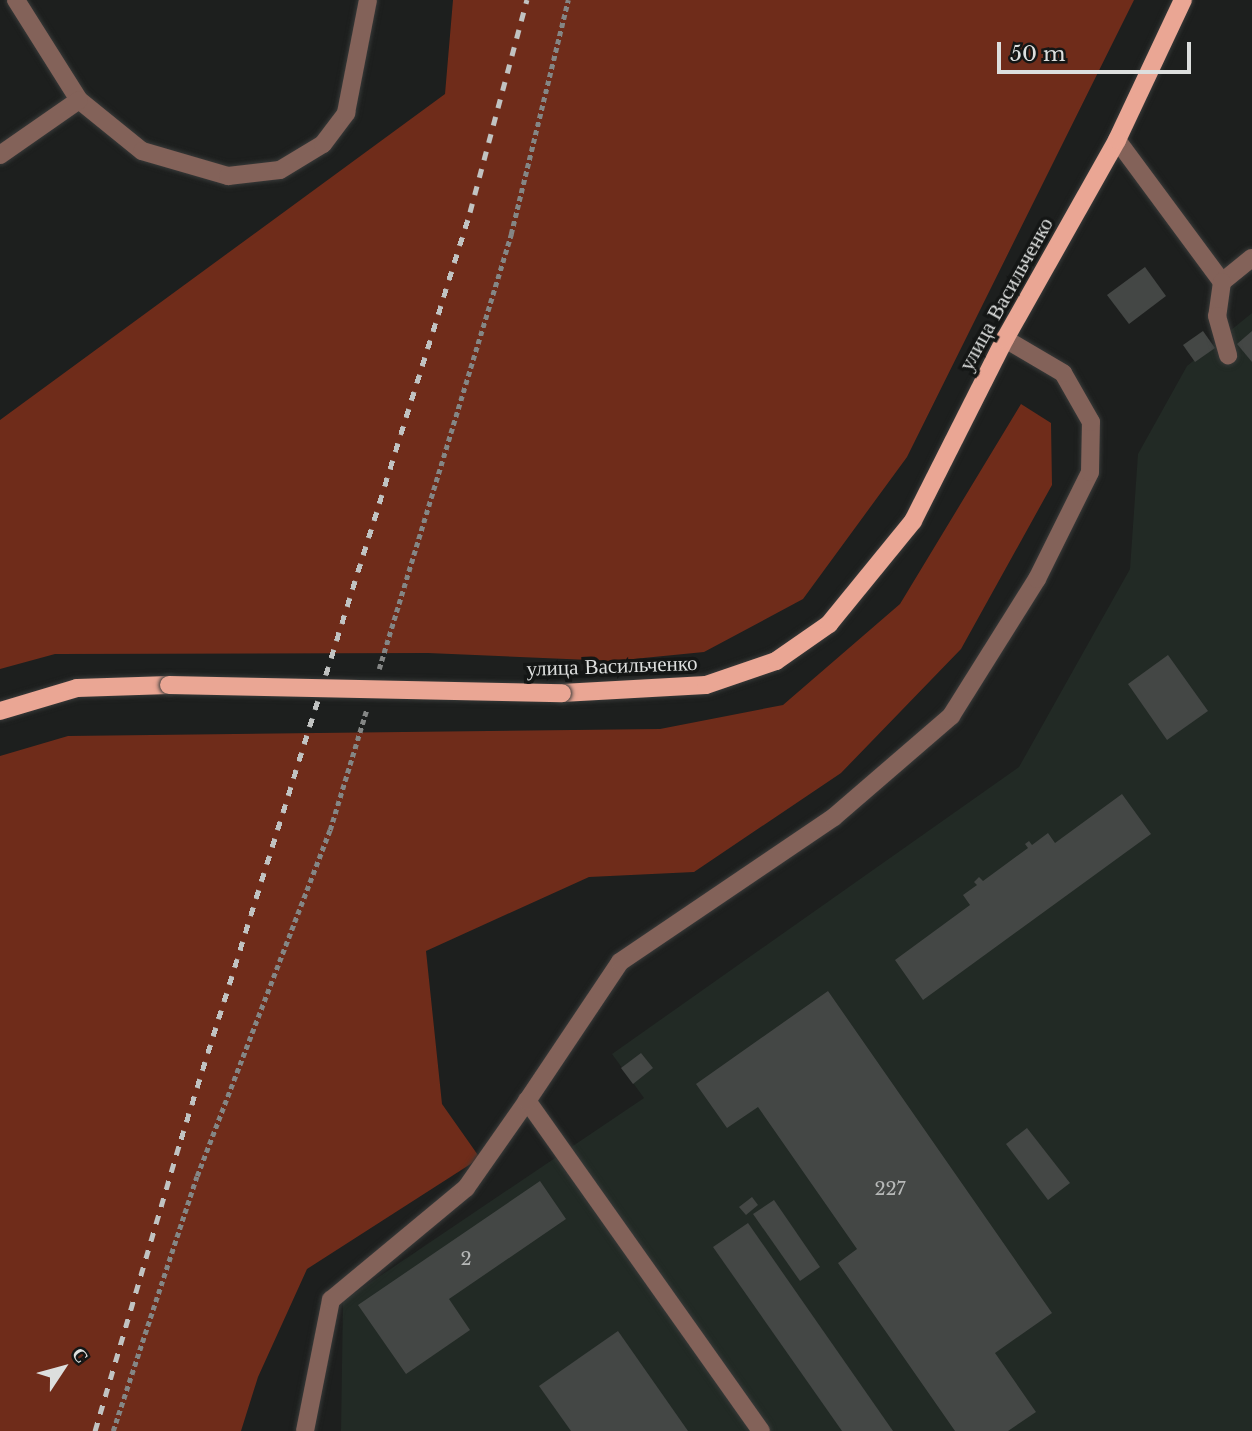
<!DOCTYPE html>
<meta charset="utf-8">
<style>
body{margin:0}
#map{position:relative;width:1252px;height:1431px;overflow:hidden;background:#1d1f1e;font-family:"Libre Baskerville",serif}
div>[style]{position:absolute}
.built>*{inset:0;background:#222a25}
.green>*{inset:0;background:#6f2c1a}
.building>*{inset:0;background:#444745}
.path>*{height:4.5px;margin-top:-2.25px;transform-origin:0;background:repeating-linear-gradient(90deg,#848685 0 5px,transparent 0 8.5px)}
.roads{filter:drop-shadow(0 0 2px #383a39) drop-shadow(0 0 2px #383a39)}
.minor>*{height:18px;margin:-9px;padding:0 9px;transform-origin:9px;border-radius:9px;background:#836259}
.major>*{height:18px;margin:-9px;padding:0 9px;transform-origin:9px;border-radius:9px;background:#eaa694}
.rail>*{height:5px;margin-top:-2.5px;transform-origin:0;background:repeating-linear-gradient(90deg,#c1c3c2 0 9px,transparent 0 18px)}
.bridges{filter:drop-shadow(0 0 2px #383a39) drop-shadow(0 0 2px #383a39)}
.major-bridge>*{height:18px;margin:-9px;padding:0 9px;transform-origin:9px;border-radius:9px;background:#eaa694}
span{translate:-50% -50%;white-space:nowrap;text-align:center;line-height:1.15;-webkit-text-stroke:7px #141615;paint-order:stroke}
.number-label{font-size:18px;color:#b7b9b8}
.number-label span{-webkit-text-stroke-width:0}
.street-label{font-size:21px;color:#dddfde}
.north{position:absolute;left:28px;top:1333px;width:70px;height:70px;-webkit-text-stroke:5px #141615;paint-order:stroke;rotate:54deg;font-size:19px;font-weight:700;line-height:28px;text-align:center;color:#dddfde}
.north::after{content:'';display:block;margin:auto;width:24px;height:32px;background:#dddfde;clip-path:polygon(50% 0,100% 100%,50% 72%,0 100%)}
.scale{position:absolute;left:997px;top:42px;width:194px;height:32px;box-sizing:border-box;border:4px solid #dddfde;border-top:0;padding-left:9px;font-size:21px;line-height:24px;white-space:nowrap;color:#dddfde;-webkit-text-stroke:5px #141615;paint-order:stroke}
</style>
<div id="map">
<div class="built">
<i style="clip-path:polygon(1252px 313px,1252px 1431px,341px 1431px,343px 1301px,644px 1098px,612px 1054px,1019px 767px,1130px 569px,1138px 454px,1187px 366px)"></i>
</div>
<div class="green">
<i style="clip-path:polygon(453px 0,1134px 0,907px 457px,803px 599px,704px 652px,613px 661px,428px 653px,55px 654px,0 669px,0 420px,445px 94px)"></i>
<i style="clip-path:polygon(1021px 404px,1051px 423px,1052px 485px,961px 649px,841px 773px,694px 872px,589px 877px,426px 951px,442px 1104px,480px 1158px,307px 1269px,258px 1377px,241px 1431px,0 1431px,0 756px,68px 736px,660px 729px,783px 705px,900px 604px)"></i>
</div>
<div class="building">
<i style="clip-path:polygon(1145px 267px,1166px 296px,1129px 324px,1107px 295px)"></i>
<i style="clip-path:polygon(1203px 331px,1215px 348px,1195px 362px,1183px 345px)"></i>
<i style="clip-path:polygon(1252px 331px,1252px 362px,1237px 344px)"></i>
<i style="clip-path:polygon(1168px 655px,1208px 711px,1167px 740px,1128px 684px)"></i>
<i style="clip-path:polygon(1122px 794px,1151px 834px,923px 1000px,895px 960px,970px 905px,963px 895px,977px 885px,974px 882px,979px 877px,983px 881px,1028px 848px,1025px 844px,1029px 841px,1032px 845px,1048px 833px,1055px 843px)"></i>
<i style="clip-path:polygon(828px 991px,1052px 1313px,995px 1353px,1036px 1412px,1008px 1431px,955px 1431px,838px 1263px,857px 1249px,758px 1107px,727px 1128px,696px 1084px)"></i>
<i style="clip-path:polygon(641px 1053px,653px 1068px,633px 1084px,621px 1068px)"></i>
<i style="clip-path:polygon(1027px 1128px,1070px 1183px,1048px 1200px,1006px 1144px)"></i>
<i style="clip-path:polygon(540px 1181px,566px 1219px,449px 1299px,470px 1330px,406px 1374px,358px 1305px)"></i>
<i style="clip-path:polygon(752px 1197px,758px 1205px,746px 1215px,739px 1207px)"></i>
<i style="clip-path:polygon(774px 1200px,820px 1267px,800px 1281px,753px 1214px)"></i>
<i style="clip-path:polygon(748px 1223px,893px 1431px,842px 1431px,713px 1247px)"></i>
<i style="clip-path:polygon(618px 1331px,688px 1431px,571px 1431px,539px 1386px)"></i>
</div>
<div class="path">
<i style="left:379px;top:669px;width:455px;rotate:-73.1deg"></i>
<i style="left:511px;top:234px;width:241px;rotate:-76.3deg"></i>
<i style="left:113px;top:1431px;width:268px;rotate:-71.8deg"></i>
<i style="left:197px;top:1176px;width:371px;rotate:-69deg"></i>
<i style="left:330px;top:830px;width:127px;rotate:-73.1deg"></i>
</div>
<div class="roads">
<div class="minor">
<i style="left:16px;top:0;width:118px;rotate:57.8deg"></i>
<i style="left:79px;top:100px;width:81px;rotate:39deg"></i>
<i style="left:142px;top:151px;width:90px;rotate:16.2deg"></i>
<i style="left:228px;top:176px;width:52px;rotate:-6.6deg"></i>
<i style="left:280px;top:170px;width:50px;rotate:-31.2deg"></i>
<i style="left:323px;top:144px;width:39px;rotate:-53deg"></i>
<i style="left:346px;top:113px;width:115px;rotate:-79deg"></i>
<i style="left:1117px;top:140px;width:177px;rotate:53.5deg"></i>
<i style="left:1222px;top:282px;width:38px;rotate:-39deg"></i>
<i style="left:0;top:155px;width:96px;rotate:-34.8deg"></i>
<i style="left:1222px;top:282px;width:34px;rotate:98deg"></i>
<i style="left:1217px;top:316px;width:41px;rotate:74.2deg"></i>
<i style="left:305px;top:1431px;width:134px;rotate:-78.8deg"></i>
<i style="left:331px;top:1300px;width:175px;rotate:-39.7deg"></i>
<i style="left:466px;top:1188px;width:106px;rotate:-55deg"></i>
<i style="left:761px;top:1431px;width:405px;rotate:-125.3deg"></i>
<i style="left:527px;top:1101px;width:167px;rotate:-56.2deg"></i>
<i style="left:620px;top:962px;width:258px;rotate:-34.1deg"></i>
<i style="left:834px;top:817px;width:155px;rotate:-40.8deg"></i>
<i style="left:951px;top:716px;width:162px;rotate:-57.9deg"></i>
<i style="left:1037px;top:579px;width:119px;rotate:-63.6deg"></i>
<i style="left:1090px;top:472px;width:50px;rotate:-88.9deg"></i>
<i style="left:1091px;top:422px;width:56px;rotate:-119.7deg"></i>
<i style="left:1063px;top:373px;width:67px;rotate:-149.6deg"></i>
</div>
<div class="major">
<i style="left:562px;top:693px;width:144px;rotate:-3.2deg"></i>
<i style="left:706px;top:685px;width:74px;rotate:-18.9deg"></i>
<i style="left:776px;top:661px;width:65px;rotate:-34.9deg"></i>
<i style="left:829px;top:624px;width:133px;rotate:-50.8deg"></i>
<i style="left:913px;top:521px;width:204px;rotate:-63.2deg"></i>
<i style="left:1005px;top:339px;width:228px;rotate:-60.6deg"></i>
<i style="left:1117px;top:140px;width:155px;rotate:-64.8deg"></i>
<i style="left:0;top:711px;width:80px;rotate:-16.6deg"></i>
<i style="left:77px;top:688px;width:92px;rotate:-1.9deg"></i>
</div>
</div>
<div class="rail">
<i style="left:95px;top:1431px;width:304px;rotate:-73.6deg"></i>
<i style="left:181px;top:1139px;width:971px;rotate:-72.68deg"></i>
<i style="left:470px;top:212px;width:220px;rotate:-75deg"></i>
</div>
<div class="bridges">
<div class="major-bridge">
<i style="left:169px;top:685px;width:393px;rotate:1.2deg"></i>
</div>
</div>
<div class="number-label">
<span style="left:890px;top:1189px">227</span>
<span style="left:466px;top:1259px">2</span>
</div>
<div class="street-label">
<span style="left:1006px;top:294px;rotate:-61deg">улица Васильченко</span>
<span style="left:612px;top:666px;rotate:-2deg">улица Васильченко</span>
</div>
<div class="north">С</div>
<div class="scale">50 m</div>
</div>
